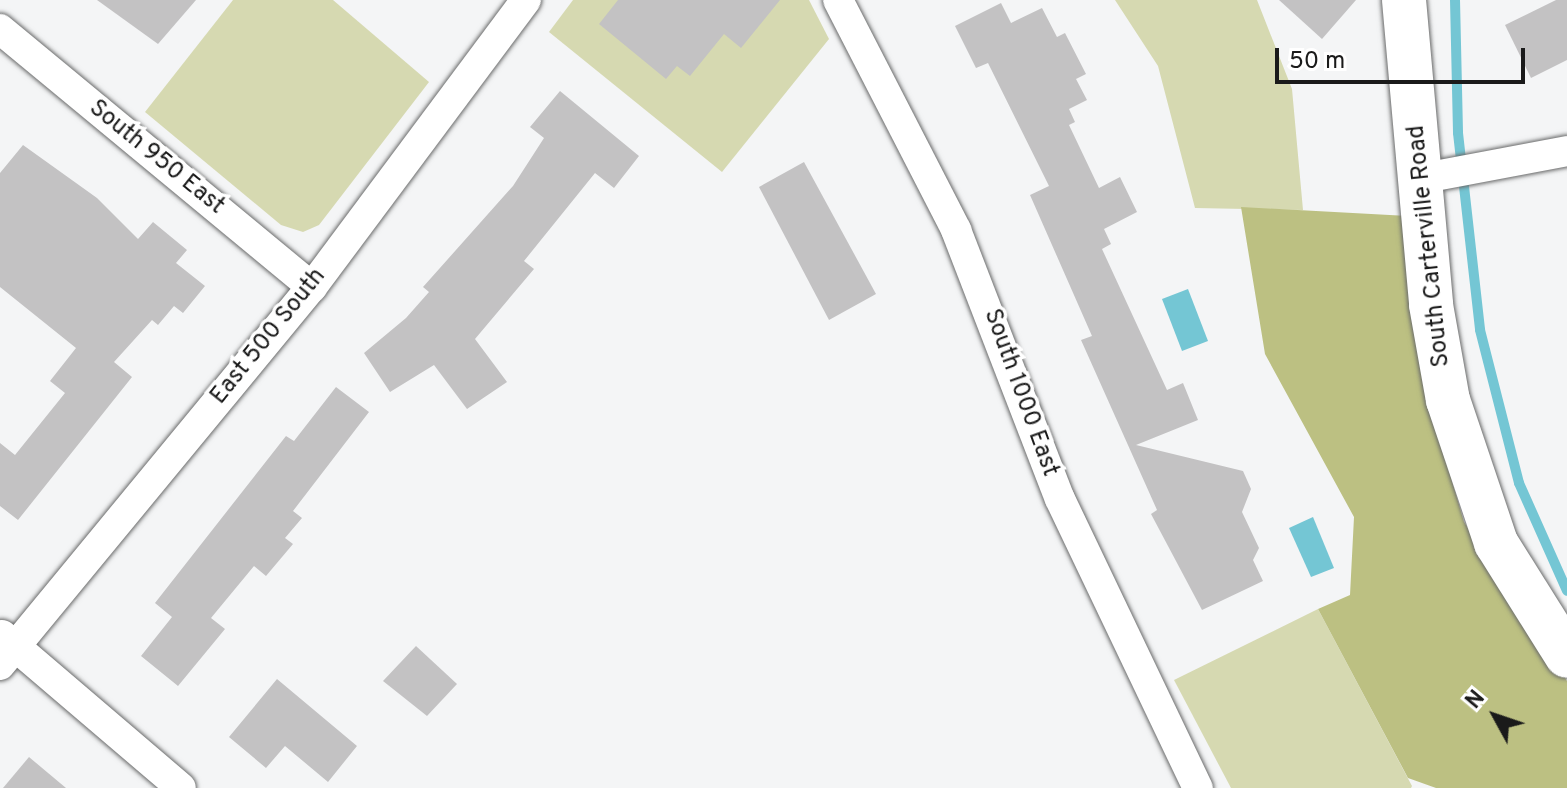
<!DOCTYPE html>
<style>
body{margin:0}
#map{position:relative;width:1567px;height:788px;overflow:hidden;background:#f4f5f6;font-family:Overpass,sans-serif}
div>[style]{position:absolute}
.green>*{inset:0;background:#d6d9b1}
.forest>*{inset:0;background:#bcc082}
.water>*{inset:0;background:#74c6d4}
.stream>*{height:10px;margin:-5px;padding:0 5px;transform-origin:5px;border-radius:5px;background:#74c6d4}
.building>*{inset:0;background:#c3c2c3}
.roads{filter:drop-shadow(0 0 2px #6a6b6b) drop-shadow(0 0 2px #6a6b6b)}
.street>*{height:30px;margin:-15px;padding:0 15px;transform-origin:15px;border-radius:15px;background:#fff}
.secondary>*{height:44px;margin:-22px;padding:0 22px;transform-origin:22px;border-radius:22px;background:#fff}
span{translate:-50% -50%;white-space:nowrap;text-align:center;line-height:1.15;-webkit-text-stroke:7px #fff;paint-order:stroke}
.street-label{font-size:24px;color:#1a1a1a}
.north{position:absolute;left:1455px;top:676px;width:80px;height:80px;-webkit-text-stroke:6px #fff;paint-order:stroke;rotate:310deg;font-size:22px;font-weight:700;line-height:32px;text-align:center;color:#1a1a1a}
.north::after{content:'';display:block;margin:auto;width:28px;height:36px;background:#1a1a1a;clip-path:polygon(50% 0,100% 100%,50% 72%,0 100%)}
.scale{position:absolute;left:1275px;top:48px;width:250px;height:36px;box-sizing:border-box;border:4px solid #1a1a1a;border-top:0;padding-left:10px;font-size:24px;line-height:28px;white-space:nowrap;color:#1a1a1a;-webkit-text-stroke:6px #fff;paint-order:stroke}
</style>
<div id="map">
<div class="green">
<i style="clip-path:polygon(233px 0,333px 0,429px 82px,319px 225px,303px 232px,281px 225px,145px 112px)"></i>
<i style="clip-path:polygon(573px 0,809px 0,829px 39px,722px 172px,549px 32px)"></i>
<i style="clip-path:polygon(1115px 0,1257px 0,1292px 89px,1303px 210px,1195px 208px,1158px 66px)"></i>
<i style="clip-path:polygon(1318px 609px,1412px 786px,1411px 788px,1231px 788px,1174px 680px)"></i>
</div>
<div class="forest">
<i style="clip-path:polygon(1241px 207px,1408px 216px,1428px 399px,1464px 522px,1567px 681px,1567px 788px,1436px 788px,1408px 778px,1318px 609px,1350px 595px,1354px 517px,1265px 354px)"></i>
</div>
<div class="water">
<i style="clip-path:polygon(1188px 289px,1208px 341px,1182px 351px,1162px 299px)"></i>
<i style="clip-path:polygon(1313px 517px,1334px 568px,1311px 577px,1289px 528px)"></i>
</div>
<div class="stream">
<i style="left:1455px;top:0;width:133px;rotate:88.7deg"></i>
<i style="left:1458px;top:133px;width:198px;rotate:83.6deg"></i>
<i style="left:1480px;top:330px;width:158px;rotate:75.7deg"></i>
<i style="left:1519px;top:483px;width:118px;rotate:66deg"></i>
</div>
<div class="building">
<i style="clip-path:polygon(97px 0,196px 0,158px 44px)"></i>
<i style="clip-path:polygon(618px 0,780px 0,741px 48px,724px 34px,690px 76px,677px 66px,666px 79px,599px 24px)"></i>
<i style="clip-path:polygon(1279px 0,1356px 0,1322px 39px)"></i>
<i style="clip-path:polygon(1556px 0,1567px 0,1567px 60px,1531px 78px,1505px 25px)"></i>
<i style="clip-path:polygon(1001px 3px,1011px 23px,1042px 8px,1057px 37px,1065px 33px,1086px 74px,1076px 79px,1087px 100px,1069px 109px,1075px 122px,1069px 125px,1099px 188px,1120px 177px,1137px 212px,1104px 229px,1111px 244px,1102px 249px,1167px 390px,1183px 383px,1198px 420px,1136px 445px,1243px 471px,1251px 489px,1242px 512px,1259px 548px,1253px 560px,1263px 581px,1202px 610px,1151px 514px,1157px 510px,1081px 340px,1092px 336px,1030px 195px,1049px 186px,988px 63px,976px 68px,955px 26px)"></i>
<i style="clip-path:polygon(560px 91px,639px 156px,614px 188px,595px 173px,524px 261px,534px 269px,475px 339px,507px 382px,467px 409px,434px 365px,390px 392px,364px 353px,406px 318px,429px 292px,423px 287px,513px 186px,544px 138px,530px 127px)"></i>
<i style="clip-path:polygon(23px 145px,97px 198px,138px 239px,153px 222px,187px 250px,176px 263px,205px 286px,183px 313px,174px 306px,158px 325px,152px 320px,114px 362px,132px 377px,18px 520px,0 506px,0 443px,15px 455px,65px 393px,50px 381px,76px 348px,0 287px,0 173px)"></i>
<i style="clip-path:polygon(804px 162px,876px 294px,829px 320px,759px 187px)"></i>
<i style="clip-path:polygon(336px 387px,369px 412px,293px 511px,302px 518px,285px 538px,293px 544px,266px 576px,254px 566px,211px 618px,225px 629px,178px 686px,141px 656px,172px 617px,155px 603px,286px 436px,294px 441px)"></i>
<i style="clip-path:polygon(416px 646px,457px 684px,427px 716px,383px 681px)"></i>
<i style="clip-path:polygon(277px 679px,357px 746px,328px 782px,285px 746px,266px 768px,229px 737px)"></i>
<i style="clip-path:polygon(29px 757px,66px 788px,3px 788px)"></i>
</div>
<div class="roads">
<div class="street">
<i style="left:838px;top:0;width:259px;rotate:62.8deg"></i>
<i style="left:956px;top:230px;width:288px;rotate:68.9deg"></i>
<i style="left:1060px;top:499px;width:320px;rotate:64.5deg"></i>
<i style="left:0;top:29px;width:405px;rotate:39.6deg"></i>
<i style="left:1419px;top:179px;width:151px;rotate:-10.7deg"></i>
<i style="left:2px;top:635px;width:235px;rotate:40.5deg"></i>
<i style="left:0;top:665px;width:490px;rotate:-50.5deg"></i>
<i style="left:312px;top:287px;width:358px;rotate:-53.3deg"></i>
</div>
<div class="secondary">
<i style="left:1404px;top:0;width:306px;rotate:84.9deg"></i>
<i style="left:1431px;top:305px;width:97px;rotate:79.9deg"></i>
<i style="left:1448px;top:400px;width:151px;rotate:71.4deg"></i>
<i style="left:1496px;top:543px;width:133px;rotate:57.9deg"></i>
</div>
</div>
<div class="street-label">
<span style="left:156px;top:158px;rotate:39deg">South 950 East</span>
<span style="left:1430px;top:246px;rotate:-96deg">South Carterville Road</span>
<span style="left:269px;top:337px;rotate:-51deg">East 500 South</span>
<span style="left:1020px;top:393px;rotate:70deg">South 1000 East</span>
</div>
<div class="north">N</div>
<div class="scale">50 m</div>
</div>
